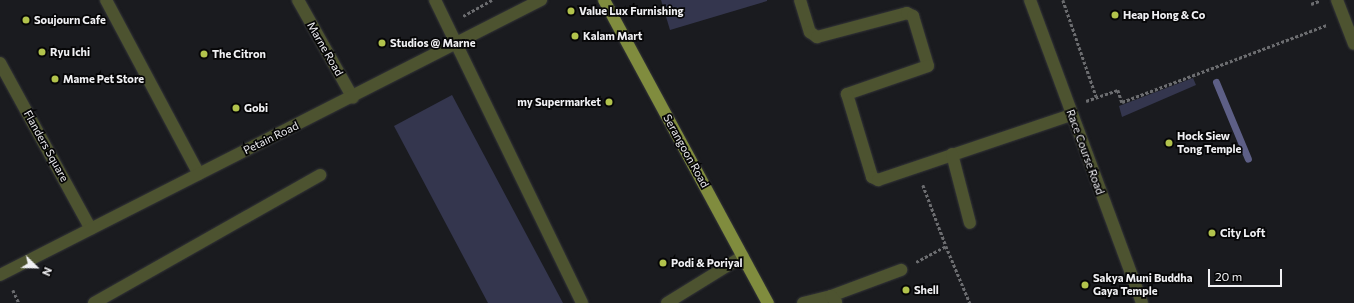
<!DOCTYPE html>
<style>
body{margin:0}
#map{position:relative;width:1354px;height:303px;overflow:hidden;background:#1a1b1f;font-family:Commissioner,sans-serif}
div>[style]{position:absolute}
.green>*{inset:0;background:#34364e}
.stream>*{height:7px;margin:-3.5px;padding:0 3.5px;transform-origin:3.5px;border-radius:3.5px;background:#5d5f86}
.path>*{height:2.5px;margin-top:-1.25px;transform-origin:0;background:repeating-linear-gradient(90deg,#6c6d70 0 3px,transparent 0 5px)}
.roads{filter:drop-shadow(0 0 1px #343538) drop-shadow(0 0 1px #343538)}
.minor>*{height:12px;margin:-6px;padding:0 6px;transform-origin:6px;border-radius:6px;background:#4d5330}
.major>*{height:12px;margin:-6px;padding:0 6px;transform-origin:6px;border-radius:6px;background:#808c3e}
.dots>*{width:11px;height:11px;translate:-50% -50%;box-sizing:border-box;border:2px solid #060607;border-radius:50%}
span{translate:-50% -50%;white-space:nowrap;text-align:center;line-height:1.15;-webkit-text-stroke:3.5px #060607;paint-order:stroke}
.poi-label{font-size:11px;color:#f0f0f3;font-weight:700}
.left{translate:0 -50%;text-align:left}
.right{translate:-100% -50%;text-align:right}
.street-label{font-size:11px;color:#f0f0f3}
.north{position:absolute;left:16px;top:247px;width:40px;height:40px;-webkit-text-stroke:3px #060607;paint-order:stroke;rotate:113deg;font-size:11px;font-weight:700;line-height:16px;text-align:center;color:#f0f0f3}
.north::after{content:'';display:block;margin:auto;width:14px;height:18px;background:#f0f0f3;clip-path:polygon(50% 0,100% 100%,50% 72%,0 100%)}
.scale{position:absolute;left:1208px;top:269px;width:74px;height:18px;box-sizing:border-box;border:2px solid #f0f0f3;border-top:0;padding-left:5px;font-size:12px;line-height:14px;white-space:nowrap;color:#f0f0f3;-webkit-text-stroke:3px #060607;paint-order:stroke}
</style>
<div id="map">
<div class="green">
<i style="clip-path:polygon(661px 0,767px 0,767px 1px,670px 30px)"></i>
<i style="clip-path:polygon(1193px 78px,1196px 85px,1122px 117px,1119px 106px)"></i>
<i style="clip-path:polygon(452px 95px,563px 303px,488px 303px,394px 126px)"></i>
</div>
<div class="stream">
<i style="left:1216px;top:82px;width:83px;rotate:67.4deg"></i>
</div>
<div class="path">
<i style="left:1063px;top:0;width:102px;rotate:71deg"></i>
<i style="left:1311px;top:4px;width:9px;rotate:-21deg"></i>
<i style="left:463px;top:16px;width:33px;rotate:-29deg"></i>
<i style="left:1086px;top:101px;width:34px;rotate:-19deg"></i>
<i style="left:1118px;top:90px;width:13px;rotate:72deg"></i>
<i style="left:1122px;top:102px;width:219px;rotate:-20.6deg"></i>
<i style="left:923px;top:185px;width:65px;rotate:69.3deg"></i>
<i style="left:916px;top:262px;width:34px;rotate:-28deg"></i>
<i style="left:946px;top:246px;width:62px;rotate:67.2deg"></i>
<i style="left:13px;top:290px;width:14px;rotate:65deg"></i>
</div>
<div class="roads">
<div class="minor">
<i style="left:106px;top:0;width:197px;rotate:61.9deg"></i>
<i style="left:298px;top:0;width:112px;rotate:60.7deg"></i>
<i style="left:435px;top:0;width:337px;rotate:64.1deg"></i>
<i style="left:800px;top:0;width:34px;rotate:73deg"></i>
<i style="left:810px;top:32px;width:9px;rotate:36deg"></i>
<i style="left:817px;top:37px;width:93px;rotate:-14.9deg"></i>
<i style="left:907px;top:13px;width:7px;rotate:27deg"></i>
<i style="left:913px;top:16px;width:52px;rotate:73.3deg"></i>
<i style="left:928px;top:66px;width:86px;rotate:160.9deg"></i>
<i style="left:847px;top:94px;width:87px;rotate:73.2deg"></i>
<i style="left:872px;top:177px;width:7px;rotate:27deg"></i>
<i style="left:878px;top:180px;width:204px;rotate:-18.6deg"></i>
<i style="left:1030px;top:0;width:323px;rotate:69.7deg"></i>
<i style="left:1337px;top:0;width:47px;rotate:68.9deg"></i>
<i style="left:0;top:63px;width:189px;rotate:61.3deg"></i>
<i style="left:952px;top:154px;width:71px;rotate:75.4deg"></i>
<i style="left:0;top:275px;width:607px;rotate:-26.95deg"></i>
<i style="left:831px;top:296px;width:75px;rotate:-20.4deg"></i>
<i style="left:94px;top:303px;width:260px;rotate:-29.5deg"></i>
<i style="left:667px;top:303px;width:89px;rotate:-31.7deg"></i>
<i style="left:803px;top:303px;width:29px;rotate:-14deg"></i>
<i style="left:831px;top:296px;width:8px;rotate:50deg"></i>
</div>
<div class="major">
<i style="left:604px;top:0;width:345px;rotate:61.6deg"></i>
</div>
</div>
<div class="dots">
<i style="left:571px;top:11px;background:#b2c34c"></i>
<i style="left:1115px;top:15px;background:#b2c34c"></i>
<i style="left:26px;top:20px;background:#b2c34c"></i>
<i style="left:575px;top:36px;background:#b2c34c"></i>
<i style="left:382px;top:43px;background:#b2c34c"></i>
<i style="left:42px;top:52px;background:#b2c34c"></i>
<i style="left:204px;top:54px;background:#b2c34c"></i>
<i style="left:55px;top:79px;background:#b2c34c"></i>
<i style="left:609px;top:102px;background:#b2c34c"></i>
<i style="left:236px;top:108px;background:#b2c34c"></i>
<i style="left:1169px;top:143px;background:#b2c34c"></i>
<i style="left:1212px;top:233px;background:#b2c34c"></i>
<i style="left:663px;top:263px;background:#b2c34c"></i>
<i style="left:1085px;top:285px;background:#b2c34c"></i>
<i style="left:906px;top:290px;background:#b2c34c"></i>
</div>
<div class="poi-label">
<span class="left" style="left:579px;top:11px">Value Lux Furnishing</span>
<span class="left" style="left:1123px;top:15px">Heap Hong &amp; Co</span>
<span class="left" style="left:34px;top:20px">Soujourn Cafe</span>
<span class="left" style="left:583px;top:36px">Kalam Mart</span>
<span class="left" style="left:390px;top:43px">Studios @ Marne</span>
<span class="left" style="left:50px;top:52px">Ryu Ichi</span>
<span class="left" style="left:212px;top:54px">The Citron</span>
<span class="left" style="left:63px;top:79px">Mame Pet Store</span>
<span class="right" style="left:601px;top:102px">my Supermarket</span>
<span class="left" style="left:244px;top:108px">Gobi</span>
<span class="left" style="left:1177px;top:143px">Hock Siew<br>Tong Temple</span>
<span class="left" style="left:1220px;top:233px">City Loft</span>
<span class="left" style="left:671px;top:263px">Podi &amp; Poriyal</span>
<span class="left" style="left:1093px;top:285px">Sakya Muni Buddha<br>Gaya Temple</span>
<span class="left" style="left:914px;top:290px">Shell</span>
</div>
<div class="street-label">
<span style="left:325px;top:49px;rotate:60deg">Marne Road</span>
<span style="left:271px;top:138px;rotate:-26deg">Petain Road</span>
<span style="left:46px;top:146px;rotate:61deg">Flanders Square</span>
<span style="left:686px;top:151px;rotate:61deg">Serangoon Road</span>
<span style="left:1085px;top:152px;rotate:70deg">Race Course Road</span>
</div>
<div class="north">N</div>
<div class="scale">20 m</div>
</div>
